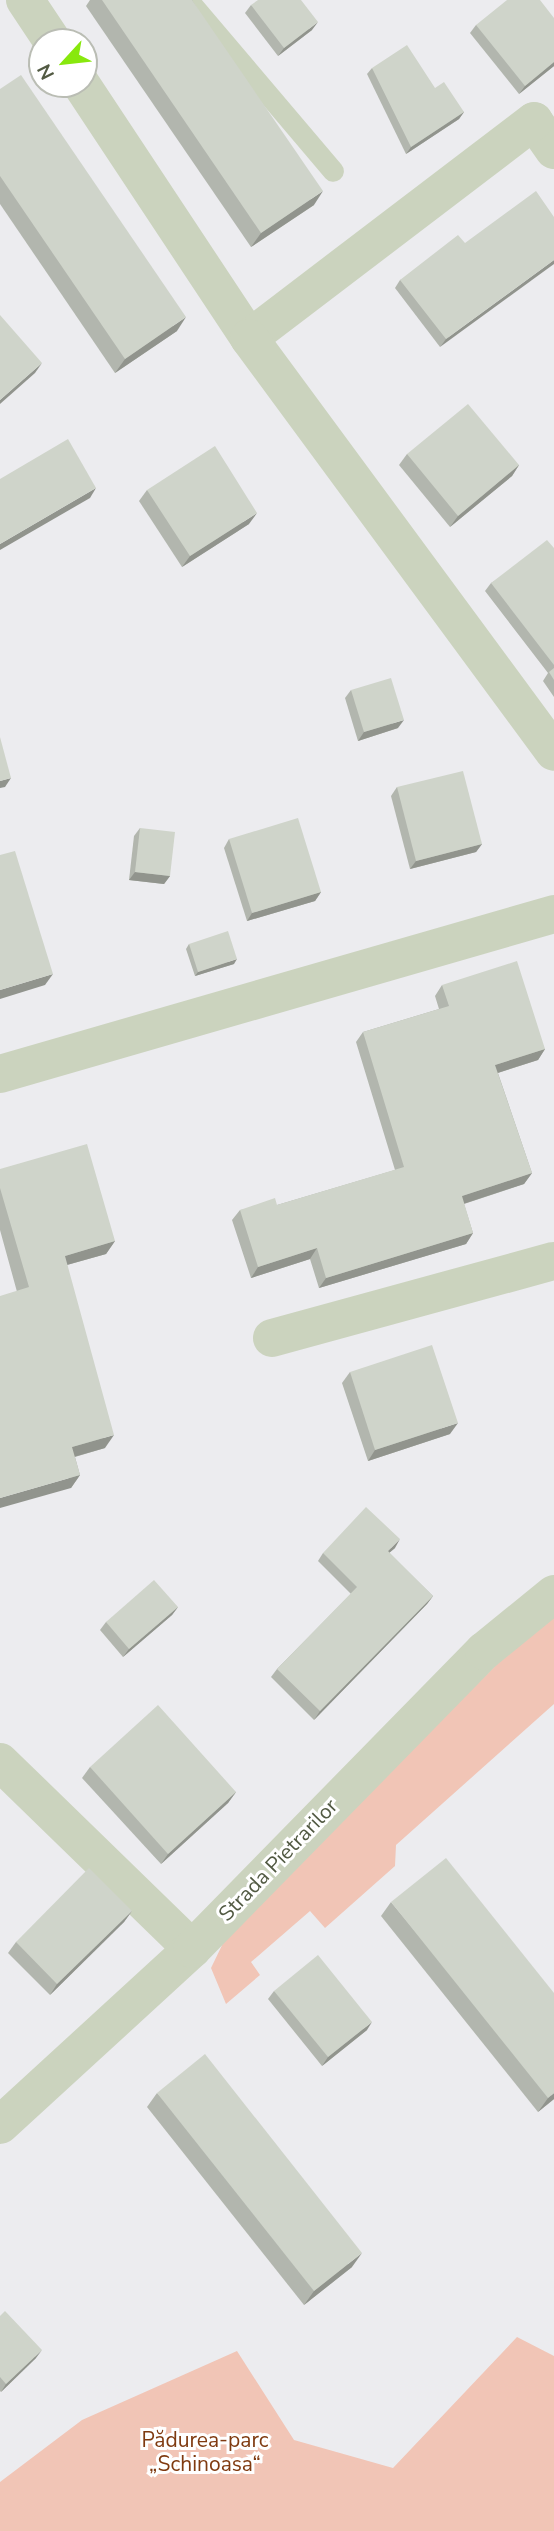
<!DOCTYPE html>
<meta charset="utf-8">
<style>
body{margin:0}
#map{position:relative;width:554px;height:2531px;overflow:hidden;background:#ececef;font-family:"Nunito Sans",sans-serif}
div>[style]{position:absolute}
.green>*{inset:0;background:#f1c5b6}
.lane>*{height:21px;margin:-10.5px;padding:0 10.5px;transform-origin:10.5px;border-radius:10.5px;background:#cbd3be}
.street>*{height:38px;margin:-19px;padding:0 19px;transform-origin:19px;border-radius:19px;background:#cbd3be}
.wall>*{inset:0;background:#b2b6ae}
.shaded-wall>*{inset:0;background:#91948d}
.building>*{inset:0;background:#cfd4ca}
span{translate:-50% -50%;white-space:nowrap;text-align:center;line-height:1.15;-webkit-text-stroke:6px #fff;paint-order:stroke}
.street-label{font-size:21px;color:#525a43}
.park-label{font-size:21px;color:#7f3a10}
.north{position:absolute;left:28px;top:28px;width:70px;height:70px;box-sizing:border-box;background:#fff;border:2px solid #babdb4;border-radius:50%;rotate:243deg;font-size:19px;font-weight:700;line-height:28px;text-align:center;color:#525a43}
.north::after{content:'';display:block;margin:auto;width:24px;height:32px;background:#88e80d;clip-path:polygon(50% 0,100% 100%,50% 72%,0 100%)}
</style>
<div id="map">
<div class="green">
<i style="clip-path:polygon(554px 1607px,554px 1704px,396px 1845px,395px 1866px,325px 1928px,310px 1911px,251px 1962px,260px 1975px,226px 2004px,211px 1968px,227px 1935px)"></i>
<i style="clip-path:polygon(517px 2337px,554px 2356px,554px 2531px,0 2531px,0 2482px,82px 2420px,237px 2351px,294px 2440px,393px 2468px)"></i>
</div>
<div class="lane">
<i style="left:188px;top:0;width:224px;rotate:49.7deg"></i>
</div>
<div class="street">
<i style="left:25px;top:0;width:50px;rotate:56.3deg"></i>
<i style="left:81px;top:84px;width:305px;rotate:56.5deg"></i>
<i style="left:554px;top:150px;width:35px;rotate:-125deg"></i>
<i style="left:534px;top:121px;width:358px;rotate:142.7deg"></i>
<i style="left:249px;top:338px;width:514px;rotate:53.62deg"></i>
<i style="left:0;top:1074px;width:577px;rotate:-16.11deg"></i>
<i style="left:272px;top:1338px;width:292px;rotate:-15.3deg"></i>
<i style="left:0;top:1762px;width:268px;rotate:44.2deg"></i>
<i style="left:0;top:2125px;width:260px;rotate:-42.5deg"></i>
<i style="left:192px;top:1949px;width:417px;rotate:-45.6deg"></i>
<i style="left:484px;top:1651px;width:90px;rotate:-39.2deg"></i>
</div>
<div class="wall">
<i style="clip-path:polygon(90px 0,192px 0,314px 205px,251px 247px,86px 6px)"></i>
<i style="clip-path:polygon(251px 5px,312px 30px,278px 56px,245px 13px)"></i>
<i style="clip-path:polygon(554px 18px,554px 66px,519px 94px,470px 33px,476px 25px)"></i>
<i style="clip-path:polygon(372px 68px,464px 112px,459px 119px,406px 154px,367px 74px)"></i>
<i style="clip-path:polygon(0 89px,177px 331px,115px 373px,0 204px)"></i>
<i style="clip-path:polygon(554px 217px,440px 347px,395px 288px,400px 280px)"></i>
<i style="clip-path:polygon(407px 454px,519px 465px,512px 476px,450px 527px,399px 465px)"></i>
<i style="clip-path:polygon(147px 490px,249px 524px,182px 567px,139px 501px)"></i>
<i style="clip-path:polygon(554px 548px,554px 697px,543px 681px,548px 673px,485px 591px,491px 583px)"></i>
<i style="clip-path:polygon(351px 690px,398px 728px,358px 741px,345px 698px)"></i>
<i style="clip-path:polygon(397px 787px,482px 844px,476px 852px,410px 869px,391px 796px)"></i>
<i style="clip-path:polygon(140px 828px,170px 876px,164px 884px,129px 880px,134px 836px)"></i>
<i style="clip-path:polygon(229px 839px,321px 892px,315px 901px,247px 921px,224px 848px)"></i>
<i style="clip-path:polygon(189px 944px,234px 964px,195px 976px,186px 949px)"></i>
<i style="clip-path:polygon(442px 985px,545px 1049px,538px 1060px,498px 1073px,532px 1173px,524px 1184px,464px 1204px,473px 1233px,466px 1244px,319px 1288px,310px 1259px,251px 1278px,232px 1220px,240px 1210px,277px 1205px,395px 1170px,356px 1042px,363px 1032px,439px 1009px,435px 996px)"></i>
<i style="clip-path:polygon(0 1169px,115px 1241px,106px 1254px,67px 1265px,105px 1448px,75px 1457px,80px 1475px,71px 1488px,0 1230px)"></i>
<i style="clip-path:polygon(350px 1372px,450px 1434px,368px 1461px,342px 1383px)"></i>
<i style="clip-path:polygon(395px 1548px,389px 1553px,433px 1596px,427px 1604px,314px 1720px,271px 1677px,277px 1669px,351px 1594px,318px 1561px,323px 1553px)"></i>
<i style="clip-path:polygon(178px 1607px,172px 1615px,123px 1657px,100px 1630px,106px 1622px)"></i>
<i style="clip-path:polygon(90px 1767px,236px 1792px,228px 1803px,161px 1864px,82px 1778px)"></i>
<i style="clip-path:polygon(391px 1902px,554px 2099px,538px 2112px,381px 1916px)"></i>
<i style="clip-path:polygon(132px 1911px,124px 1922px,50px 1995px,8px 1953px,16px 1942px)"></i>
<i style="clip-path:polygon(274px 1991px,367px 2030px,322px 2066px,268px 1999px)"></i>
<i style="clip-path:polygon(157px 2093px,352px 2267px,304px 2305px,147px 2107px)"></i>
<i style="clip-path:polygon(0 2316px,36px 2358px,1px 2392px,0 2391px)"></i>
</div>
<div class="shaded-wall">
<i style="clip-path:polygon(318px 22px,312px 30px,278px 56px,284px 48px)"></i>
<i style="clip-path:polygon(554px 62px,554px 66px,519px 94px,525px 86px)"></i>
<i style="clip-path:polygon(464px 112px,459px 119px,406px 154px,411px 147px)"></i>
<i style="clip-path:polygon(323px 191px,314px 205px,251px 247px,261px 233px)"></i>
<i style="clip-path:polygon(554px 260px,554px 264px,440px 347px,446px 339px)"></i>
<i style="clip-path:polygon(186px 317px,177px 331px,115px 373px,125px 359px)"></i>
<i style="clip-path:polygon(42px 363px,35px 373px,0 404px,0 400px)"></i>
<i style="clip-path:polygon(519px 465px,512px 476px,450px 527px,458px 516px)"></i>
<i style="clip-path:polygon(96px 488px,90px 498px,0 550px,0 544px)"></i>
<i style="clip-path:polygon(257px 513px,249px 524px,182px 567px,190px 556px)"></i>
<i style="clip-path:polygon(404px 720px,398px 728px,358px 741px,364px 732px)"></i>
<i style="clip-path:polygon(11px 778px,5px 787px,0 788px,0 781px)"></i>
<i style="clip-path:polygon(482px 844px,476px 852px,410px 869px,416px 861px)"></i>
<i style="clip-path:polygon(135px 872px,170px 876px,164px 884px,129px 880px)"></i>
<i style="clip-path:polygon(321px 892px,315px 901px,247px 921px,252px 913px)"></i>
<i style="clip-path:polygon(237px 959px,234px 964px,195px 976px,198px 972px)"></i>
<i style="clip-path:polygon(53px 974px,45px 985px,0 999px,0 990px)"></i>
<i style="clip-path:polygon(545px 1049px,538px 1060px,488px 1076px,495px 1065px)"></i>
<i style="clip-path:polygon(532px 1173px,524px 1184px,454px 1207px,462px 1196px)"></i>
<i style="clip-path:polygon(473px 1233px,466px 1244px,319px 1288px,326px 1278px)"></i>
<i style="clip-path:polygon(115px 1241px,106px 1254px,56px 1268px,65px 1256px)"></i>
<i style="clip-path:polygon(317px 1248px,310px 1259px,251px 1278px,258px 1267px)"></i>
<i style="clip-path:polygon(458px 1423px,450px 1434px,368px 1461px,375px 1450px)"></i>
<i style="clip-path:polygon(114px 1435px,105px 1448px,63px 1460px,72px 1447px)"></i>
<i style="clip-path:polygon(80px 1475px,71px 1488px,0 1508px,0 1498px)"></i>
<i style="clip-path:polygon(400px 1539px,395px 1548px,382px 1559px,388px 1551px)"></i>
<i style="clip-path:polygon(433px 1596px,427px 1604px,314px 1720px,320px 1711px)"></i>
<i style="clip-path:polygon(178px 1607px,172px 1615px,123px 1657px,129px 1649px)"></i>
<i style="clip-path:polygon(236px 1792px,228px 1803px,161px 1864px,168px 1854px)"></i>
<i style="clip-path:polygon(132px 1911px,124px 1922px,50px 1995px,57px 1984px)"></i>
<i style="clip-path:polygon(372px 2022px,367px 2030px,322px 2066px,328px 2057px)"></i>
<i style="clip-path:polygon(554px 2093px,554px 2099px,538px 2112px,548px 2098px)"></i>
<i style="clip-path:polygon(362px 2253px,352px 2267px,304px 2305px,314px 2291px)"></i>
<i style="clip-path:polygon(42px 2350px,36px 2358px,1px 2392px,6px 2384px)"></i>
</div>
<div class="building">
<i style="clip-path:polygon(102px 0,192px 0,323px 191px,261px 233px)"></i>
<i style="clip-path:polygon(258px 0,301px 0,318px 22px,284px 48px,251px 5px)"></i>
<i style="clip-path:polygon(507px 0,540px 0,554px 18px,554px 62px,525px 86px,476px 25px)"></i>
<i style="clip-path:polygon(407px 45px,435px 88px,444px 82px,464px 112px,411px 147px,372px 68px)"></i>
<i style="clip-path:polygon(21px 75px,186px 317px,125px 359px,0 176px,0 89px)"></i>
<i style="clip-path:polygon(536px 191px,554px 217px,554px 260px,446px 339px,400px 280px,458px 235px,465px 243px)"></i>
<i style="clip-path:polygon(0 315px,42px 363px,0 400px)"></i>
<i style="clip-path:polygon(468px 404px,519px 465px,458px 516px,407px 454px)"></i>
<i style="clip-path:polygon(68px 439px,96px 488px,0 544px,0 479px)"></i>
<i style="clip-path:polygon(215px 446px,257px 513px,190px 556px,147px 490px)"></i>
<i style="clip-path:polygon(547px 540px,554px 548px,554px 665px,491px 583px)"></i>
<i style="clip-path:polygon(554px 668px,554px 680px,549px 672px)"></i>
<i style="clip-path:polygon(391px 678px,404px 720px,364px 732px,351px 690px)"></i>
<i style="clip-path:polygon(0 737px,11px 778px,0 781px)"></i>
<i style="clip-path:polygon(463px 771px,482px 844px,416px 861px,397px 787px)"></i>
<i style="clip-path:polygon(298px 818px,321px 892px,252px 913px,229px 839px)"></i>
<i style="clip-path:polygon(140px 828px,175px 832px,170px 876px,135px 872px)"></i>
<i style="clip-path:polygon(15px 851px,53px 974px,0 990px,0 855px)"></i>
<i style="clip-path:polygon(228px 931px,237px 959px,198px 972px,189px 944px)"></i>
<i style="clip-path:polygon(517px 961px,545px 1049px,495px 1065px,532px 1173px,462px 1196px,473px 1233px,326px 1278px,317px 1248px,258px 1267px,240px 1210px,275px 1198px,277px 1205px,404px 1167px,363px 1032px,449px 1006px,442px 985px)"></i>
<i style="clip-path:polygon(87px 1144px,115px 1241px,65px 1256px,114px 1435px,72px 1447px,80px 1475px,0 1498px,0 1296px,29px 1287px,0 1188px,0 1169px)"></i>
<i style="clip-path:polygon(432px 1345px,458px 1423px,375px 1450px,350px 1372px)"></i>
<i style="clip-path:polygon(366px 1507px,400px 1539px,388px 1551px,433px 1596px,320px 1711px,277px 1669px,357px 1587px,323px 1553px)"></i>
<i style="clip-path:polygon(154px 1580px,178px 1607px,129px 1649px,106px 1622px)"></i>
<i style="clip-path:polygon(158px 1705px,236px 1792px,168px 1854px,90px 1767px)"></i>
<i style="clip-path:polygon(446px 1858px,554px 1993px,554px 2093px,548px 2098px,391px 1902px)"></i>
<i style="clip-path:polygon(89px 1868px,132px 1911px,57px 1984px,16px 1942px)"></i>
<i style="clip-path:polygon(318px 1955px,372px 2022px,328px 2057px,274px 1991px)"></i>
<i style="clip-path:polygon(205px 2054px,362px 2253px,314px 2291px,157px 2093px)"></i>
<i style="clip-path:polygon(5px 2311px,42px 2350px,6px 2384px,0 2377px,0 2316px)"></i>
</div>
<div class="street-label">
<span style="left:278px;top:1860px;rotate:-46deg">Strada Pietrarilor</span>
</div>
<div class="park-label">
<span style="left:205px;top:2452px">Pădurea-parc<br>„Schinoasa“</span>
</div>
<div class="north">N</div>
</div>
